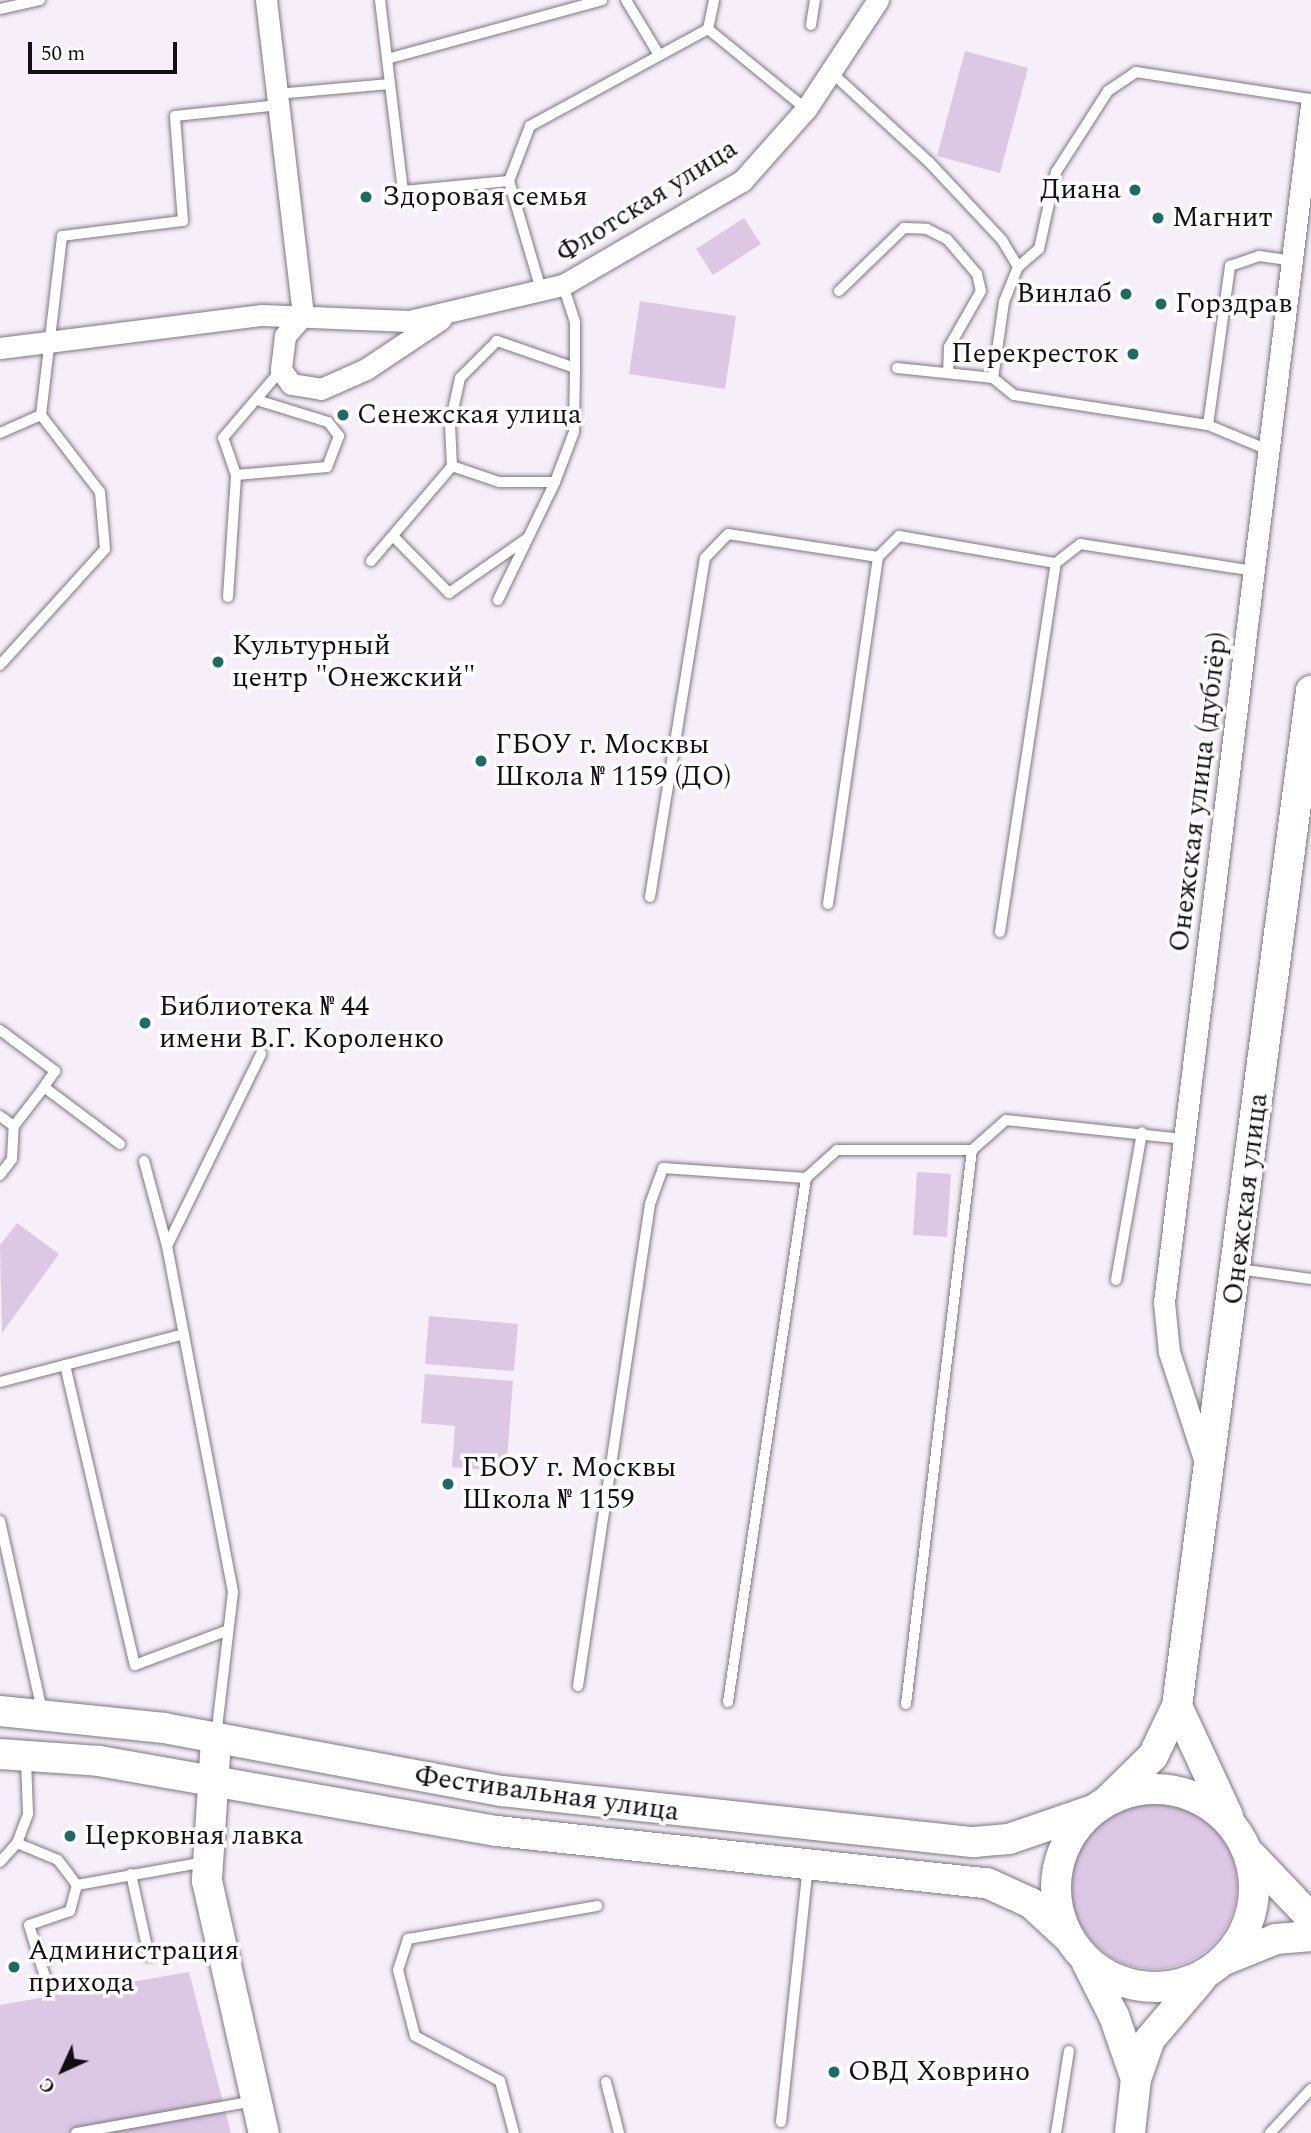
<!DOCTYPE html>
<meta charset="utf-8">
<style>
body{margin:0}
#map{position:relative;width:1311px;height:2133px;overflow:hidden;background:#f6eef9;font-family:Spectral,serif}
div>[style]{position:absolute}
.green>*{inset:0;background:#dcc8e5}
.round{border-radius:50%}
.roads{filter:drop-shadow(0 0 2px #7e7781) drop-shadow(0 0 2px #7e7781)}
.lane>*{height:10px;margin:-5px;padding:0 5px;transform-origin:5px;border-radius:5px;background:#fff}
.street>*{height:21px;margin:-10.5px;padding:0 10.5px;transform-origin:10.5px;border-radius:10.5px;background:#fff}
.secondary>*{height:30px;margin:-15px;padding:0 15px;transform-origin:15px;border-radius:15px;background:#fff}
.secondary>.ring{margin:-15px;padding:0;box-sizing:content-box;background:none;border:30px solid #fff;border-radius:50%}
.dots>*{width:19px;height:19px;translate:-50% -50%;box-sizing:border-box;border:4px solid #fefefe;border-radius:50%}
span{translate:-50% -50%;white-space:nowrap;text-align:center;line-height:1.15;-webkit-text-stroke:7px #fefefe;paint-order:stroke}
.poi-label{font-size:28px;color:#131014}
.right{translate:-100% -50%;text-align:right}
.left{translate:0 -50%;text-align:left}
.street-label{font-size:28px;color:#131014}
.north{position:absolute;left:28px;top:2035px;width:70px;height:70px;-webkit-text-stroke:5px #fefefe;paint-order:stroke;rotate:225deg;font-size:19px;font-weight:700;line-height:28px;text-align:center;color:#131014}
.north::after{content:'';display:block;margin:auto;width:24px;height:32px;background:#131014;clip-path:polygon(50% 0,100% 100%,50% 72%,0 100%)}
.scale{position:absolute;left:28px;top:42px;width:149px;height:32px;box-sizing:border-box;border:4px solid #131014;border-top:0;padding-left:9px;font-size:21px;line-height:24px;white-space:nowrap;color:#131014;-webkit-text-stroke:5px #fefefe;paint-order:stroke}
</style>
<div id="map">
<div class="green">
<i style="clip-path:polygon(965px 51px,1028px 68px,1000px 173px,937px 156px)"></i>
<i style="clip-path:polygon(744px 218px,761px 244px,713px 275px,696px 249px)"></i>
<i style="clip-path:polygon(640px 301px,736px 316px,725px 389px,629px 374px)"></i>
<i style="clip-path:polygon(917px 1172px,951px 1174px,947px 1237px,913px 1235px)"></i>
<i style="clip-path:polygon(17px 1223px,59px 1254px,2px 1333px,0 1245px)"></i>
<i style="clip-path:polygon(429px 1316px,518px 1324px,514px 1371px,425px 1364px)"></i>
<i style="clip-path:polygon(425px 1374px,513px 1381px,506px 1472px,452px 1467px,455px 1426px,421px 1423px)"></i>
<i class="round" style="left:1071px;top:1803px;width:166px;height:166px"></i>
<i style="clip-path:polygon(189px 1972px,231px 2133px,0 2133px,0 2005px)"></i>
</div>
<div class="roads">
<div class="lane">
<i style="left:380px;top:0;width:85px;rotate:83.2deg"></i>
<i style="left:626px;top:0;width:64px;rotate:59deg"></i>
<i style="left:0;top:9px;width:41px;rotate:-12.7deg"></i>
<i style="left:811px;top:25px;width:25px;rotate:-81deg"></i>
<i style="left:708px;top:29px;width:30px;rotate:-78deg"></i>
<i style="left:387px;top:59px;width:223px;rotate:-15.3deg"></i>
<i style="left:831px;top:72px;width:133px;rotate:42.6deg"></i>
<i style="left:929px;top:162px;width:107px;rotate:46.9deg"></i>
<i style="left:1002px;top:240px;width:31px;rotate:59deg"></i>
<i style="left:1018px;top:267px;width:38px;rotate:112deg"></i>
<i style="left:1004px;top:302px;width:77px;rotate:98.2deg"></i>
<i style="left:993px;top:378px;width:27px;rotate:39deg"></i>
<i style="left:1014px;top:395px;width:196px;rotate:8.8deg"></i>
<i style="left:1208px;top:425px;width:65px;rotate:22.6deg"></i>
<i style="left:277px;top:94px;width:113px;rotate:-5.1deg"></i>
<i style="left:390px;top:84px;width:108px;rotate:83.1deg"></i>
<i style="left:403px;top:191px;width:106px;rotate:-5.4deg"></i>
<i style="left:509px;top:181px;width:117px;rotate:73.6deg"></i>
<i style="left:509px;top:181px;width:59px;rotate:-69.1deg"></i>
<i style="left:530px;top:126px;width:203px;rotate:-28.6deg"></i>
<i style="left:708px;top:29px;width:127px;rotate:39.2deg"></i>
<i style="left:1018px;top:267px;width:28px;rotate:-41deg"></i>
<i style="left:1039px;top:249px;width:79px;rotate:-77.6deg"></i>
<i style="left:1056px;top:172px;width:96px;rotate:-57.3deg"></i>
<i style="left:1108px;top:91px;width:34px;rotate:-34deg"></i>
<i style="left:1136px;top:72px;width:177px;rotate:8.8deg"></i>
<i style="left:563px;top:285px;width:39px;rotate:72deg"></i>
<i style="left:575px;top:322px;width:46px;rotate:90deg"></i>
<i style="left:839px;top:291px;width:91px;rotate:-44.1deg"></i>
<i style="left:904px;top:228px;width:23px;rotate:2deg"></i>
<i style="left:927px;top:229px;width:22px;rotate:27deg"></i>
<i style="left:947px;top:239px;width:46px;rotate:49.4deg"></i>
<i style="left:977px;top:274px;width:17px;rotate:77deg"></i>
<i style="left:981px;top:291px;width:64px;rotate:119.7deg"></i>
<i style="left:949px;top:347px;width:26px;rotate:92deg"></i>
<i style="left:897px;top:368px;width:97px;rotate:5.9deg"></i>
<i style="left:260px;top:401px;width:71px;rotate:17.2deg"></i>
<i style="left:328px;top:422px;width:18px;rotate:52deg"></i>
<i style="left:339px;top:436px;width:33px;rotate:111deg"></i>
<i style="left:327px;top:467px;width:91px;rotate:175deg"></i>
<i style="left:236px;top:475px;width:39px;rotate:-109deg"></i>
<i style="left:223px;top:438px;width:89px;rotate:-49.5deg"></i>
<i style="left:1208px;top:425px;width:161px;rotate:-82.1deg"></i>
<i style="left:1230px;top:266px;width:31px;rotate:-19deg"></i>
<i style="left:1259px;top:256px;width:35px;rotate:8deg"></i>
<i style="left:0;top:433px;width:45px;rotate:-23.7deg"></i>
<i style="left:41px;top:415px;width:180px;rotate:-83.3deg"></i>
<i style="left:62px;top:236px;width:122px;rotate:-7.1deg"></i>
<i style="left:183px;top:221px;width:105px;rotate:-94.4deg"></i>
<i style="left:175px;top:116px;width:105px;rotate:-6deg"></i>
<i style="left:393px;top:536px;width:80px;rotate:45.5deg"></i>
<i style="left:449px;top:593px;width:94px;rotate:-35deg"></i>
<i style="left:371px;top:561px;width:125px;rotate:-49.5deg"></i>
<i style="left:228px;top:597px;width:122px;rotate:-86.2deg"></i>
<i style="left:498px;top:600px;width:131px;rotate:-64.2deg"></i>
<i style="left:555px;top:482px;width:53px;rotate:-69.2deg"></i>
<i style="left:574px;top:432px;width:64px;rotate:-89.1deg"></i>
<i style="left:575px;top:368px;width:83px;rotate:-160.9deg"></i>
<i style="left:497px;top:341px;width:52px;rotate:135deg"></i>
<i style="left:460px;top:378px;width:47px;rotate:102.3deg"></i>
<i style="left:450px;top:424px;width:42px;rotate:87.3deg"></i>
<i style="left:452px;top:466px;width:50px;rotate:18.8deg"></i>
<i style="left:499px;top:482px;width:56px"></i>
<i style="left:0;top:665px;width:156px;rotate:-47.8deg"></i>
<i style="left:105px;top:549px;width:57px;rotate:-95deg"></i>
<i style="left:100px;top:492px;width:97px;rotate:-127.5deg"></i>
<i style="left:650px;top:897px;width:343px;rotate:-80.8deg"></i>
<i style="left:705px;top:558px;width:33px;rotate:-46deg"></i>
<i style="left:728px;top:534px;width:152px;rotate:8.7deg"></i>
<i style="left:878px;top:557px;width:30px;rotate:-45deg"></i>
<i style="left:899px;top:536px;width:159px;rotate:9.8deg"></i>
<i style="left:1056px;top:563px;width:31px;rotate:-38deg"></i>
<i style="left:1080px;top:544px;width:177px;rotate:8.8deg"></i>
<i style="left:828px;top:904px;width:351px;rotate:-81.8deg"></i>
<i style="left:1000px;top:932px;width:373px;rotate:-81.4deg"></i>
<i style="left:0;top:1030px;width:69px;rotate:36.7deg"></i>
<i style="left:55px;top:1071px;width:19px;rotate:125deg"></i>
<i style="left:0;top:1116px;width:17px;rotate:36deg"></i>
<i style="left:14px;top:1126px;width:49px;rotate:-52.4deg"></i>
<i style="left:44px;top:1087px;width:95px;rotate:36.9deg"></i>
<i style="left:144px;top:1161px;width:88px;rotate:74.9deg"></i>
<i style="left:167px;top:1246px;width:352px;rotate:79.2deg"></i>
<i style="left:233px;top:1592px;width:146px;rotate:96.7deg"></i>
<i style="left:0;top:1175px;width:20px;rotate:-53deg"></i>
<i style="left:12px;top:1159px;width:33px;rotate:-87deg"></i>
<i style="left:167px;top:1246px;width:214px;rotate:-63.9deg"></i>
<i style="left:1238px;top:1269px;width:74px;rotate:7.8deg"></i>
<i style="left:1116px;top:1280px;width:150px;rotate:-80deg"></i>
<i style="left:65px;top:1365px;width:308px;rotate:76.9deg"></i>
<i style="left:135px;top:1665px;width:97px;rotate:-20.5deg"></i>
<i style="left:0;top:1382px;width:190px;rotate:-14.6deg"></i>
<i style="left:0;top:1521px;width:195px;rotate:77.5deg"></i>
<i style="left:578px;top:1686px;width:487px;rotate:-81.5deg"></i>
<i style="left:650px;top:1204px;width:38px;rotate:-70deg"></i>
<i style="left:663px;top:1168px;width:143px;rotate:4deg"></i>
<i style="left:806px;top:1178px;width:42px;rotate:-42.1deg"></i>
<i style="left:837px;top:1150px;width:135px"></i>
<i style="left:972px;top:1150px;width:45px;rotate:-41.4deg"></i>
<i style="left:1006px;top:1120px;width:179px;rotate:6.1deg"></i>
<i style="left:728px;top:1702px;width:530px;rotate:-81.53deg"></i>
<i style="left:906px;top:1704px;width:558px;rotate:-83.21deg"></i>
<i style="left:17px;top:1843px;width:44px;rotate:22.5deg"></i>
<i style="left:58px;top:1860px;width:31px;rotate:53deg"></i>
<i style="left:77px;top:1885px;width:27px;rotate:105deg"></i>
<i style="left:70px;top:1911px;width:43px;rotate:161.1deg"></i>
<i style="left:29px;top:1925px;width:68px;rotate:72.9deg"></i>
<i style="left:0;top:1862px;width:25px;rotate:-48deg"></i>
<i style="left:17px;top:1843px;width:31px;rotate:-69deg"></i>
<i style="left:28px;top:1814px;width:55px;rotate:-92.1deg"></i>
<i style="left:131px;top:1874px;width:84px;rotate:77.6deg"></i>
<i style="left:77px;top:1885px;width:130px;rotate:-10.2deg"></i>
<i style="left:606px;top:2082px;width:53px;rotate:75.7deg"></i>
<i style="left:781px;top:2122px;width:256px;rotate:-84deg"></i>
<i style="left:76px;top:2133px;width:181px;rotate:-10.2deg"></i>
<i style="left:514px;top:2133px;width:54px;rotate:-105.1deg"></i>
<i style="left:500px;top:2081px;width:96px;rotate:-152.1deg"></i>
<i style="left:415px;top:2036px;width:68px;rotate:-104.4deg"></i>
<i style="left:398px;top:1970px;width:33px;rotate:-72deg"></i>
<i style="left:408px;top:1939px;width:192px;rotate:-9.9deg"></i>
<i style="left:1056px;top:2133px;width:83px;rotate:-81deg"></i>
<i style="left:1270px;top:2133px;width:60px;rotate:-47deg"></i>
</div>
<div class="street">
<i style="left:266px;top:0;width:317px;rotate:83.3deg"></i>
<i style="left:303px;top:315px;width:28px;rotate:131deg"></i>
<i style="left:285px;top:336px;width:34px;rotate:97deg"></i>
<i style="left:281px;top:370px;width:17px;rotate:54deg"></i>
<i style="left:291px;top:384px;width:30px;rotate:9deg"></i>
<i style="left:321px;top:389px;width:49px;rotate:-24deg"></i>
<i style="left:366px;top:369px;width:90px;rotate:-33.7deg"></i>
<i style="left:0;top:348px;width:264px;rotate:-7.2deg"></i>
<i style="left:262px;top:315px;width:147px;rotate:2.3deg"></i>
<i style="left:409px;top:321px;width:158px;rotate:-13.2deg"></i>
<i style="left:563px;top:285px;width:207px;rotate:-30.2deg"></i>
<i style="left:742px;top:181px;width:96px;rotate:-48.4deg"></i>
<i style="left:806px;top:109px;width:131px;rotate:-56.6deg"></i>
<i style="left:1205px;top:1462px;width:116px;rotate:-108.1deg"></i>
<i style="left:1169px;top:1352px;width:50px;rotate:-95.7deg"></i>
<i style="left:1164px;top:1302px;width:1207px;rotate:-83deg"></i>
</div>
<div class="secondary">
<i style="left:1177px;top:1706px;width:121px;rotate:65.1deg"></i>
<i style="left:0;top:1711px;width:165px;rotate:5.9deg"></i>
<i style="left:164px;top:1728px;width:344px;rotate:10.6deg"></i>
<i style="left:502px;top:1791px;width:475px;rotate:6.2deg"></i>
<i style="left:974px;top:1842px;width:35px;rotate:-5deg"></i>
<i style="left:1009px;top:1839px;width:89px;rotate:-19deg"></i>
<i style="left:216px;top:1740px;width:141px;rotate:93.7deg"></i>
<i style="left:207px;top:1881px;width:258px;rotate:77.3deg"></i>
<i style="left:0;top:1754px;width:99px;rotate:4deg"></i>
<i style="left:99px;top:1761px;width:404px;rotate:10deg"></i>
<i style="left:497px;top:1831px;width:493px;rotate:6.1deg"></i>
<i style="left:987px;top:1883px;width:48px;rotate:24.4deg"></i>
<i style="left:1031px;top:1903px;width:50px;rotate:42.6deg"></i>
<i class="ring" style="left:1056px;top:1789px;width:168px;height:168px"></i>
<i style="left:1108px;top:1800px;width:63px;rotate:-44.4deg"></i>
<i style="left:1153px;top:1756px;width:55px;rotate:-64.4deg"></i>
<i style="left:1177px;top:1706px;width:1024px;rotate:-82.48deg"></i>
<i style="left:1251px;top:1855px;width:87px;rotate:46.4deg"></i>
<i style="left:1224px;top:1960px;width:56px;rotate:-22deg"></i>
<i style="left:1276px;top:1939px;width:35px;rotate:-5deg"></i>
<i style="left:1087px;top:1963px;width:59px;rotate:63deg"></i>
<i style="left:1114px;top:2016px;width:67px;rotate:70.8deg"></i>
<i style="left:1130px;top:2133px;width:54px;rotate:-83.7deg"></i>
<i style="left:1136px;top:2079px;width:42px;rotate:-70.7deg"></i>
<i style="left:1150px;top:2039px;width:79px;rotate:-49.6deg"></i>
</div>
</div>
<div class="dots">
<i style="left:1135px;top:190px;background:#1f6a65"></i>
<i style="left:366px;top:197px;background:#1f6a65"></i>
<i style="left:1158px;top:218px;background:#1f6a65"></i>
<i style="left:1126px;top:294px;background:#1f6a65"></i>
<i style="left:1161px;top:304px;background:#1f6a65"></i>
<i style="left:1133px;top:354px;background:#1f6a65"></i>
<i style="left:343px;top:415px;background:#1f6a65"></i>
<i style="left:218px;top:662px;background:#1f6a65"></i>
<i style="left:481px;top:761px;background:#1f6a65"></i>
<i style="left:145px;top:1023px;background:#1f6a65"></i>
<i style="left:448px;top:1484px;background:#1f6a65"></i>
<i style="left:70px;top:1836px;background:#1f6a65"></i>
<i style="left:14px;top:1967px;background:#1f6a65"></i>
<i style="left:834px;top:2072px;background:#1f6a65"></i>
</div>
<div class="poi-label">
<span class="right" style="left:1121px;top:190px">Диана</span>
<span class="left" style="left:382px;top:197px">Здоровая семья</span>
<span class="left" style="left:1172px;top:218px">Магнит</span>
<span class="right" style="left:1112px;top:294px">Винлаб</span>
<span class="left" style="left:1175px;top:304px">Горздрав</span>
<span class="right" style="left:1119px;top:354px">Перекресток</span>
<span class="left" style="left:357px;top:415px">Сенежская улица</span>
<span class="left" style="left:232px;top:662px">Культурный<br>центр "Онежский"</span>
<span class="left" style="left:495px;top:761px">ГБОУ г. Москвы<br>Школа № 1159 (ДО)</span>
<span class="left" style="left:159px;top:1023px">Библиотека № 44<br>имени В.Г. Короленко</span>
<span class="left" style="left:462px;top:1484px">ГБОУ г. Москвы<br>Школа № 1159</span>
<span class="left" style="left:84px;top:1836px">Церковная лавка</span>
<span class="left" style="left:28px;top:1967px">Администрация<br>прихода</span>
<span class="left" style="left:848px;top:2072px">ОВД Ховрино</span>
</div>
<div class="street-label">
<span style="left:647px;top:201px;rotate:-32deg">Флотская улица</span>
<span style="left:1199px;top:792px;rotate:-83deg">Онежская улица (дублёр)</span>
<span style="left:1246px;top:1199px;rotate:-83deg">Онежская улица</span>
<span style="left:547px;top:1794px;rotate:8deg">Фестивальная улица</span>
</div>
<div class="north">С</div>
<div class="scale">50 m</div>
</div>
